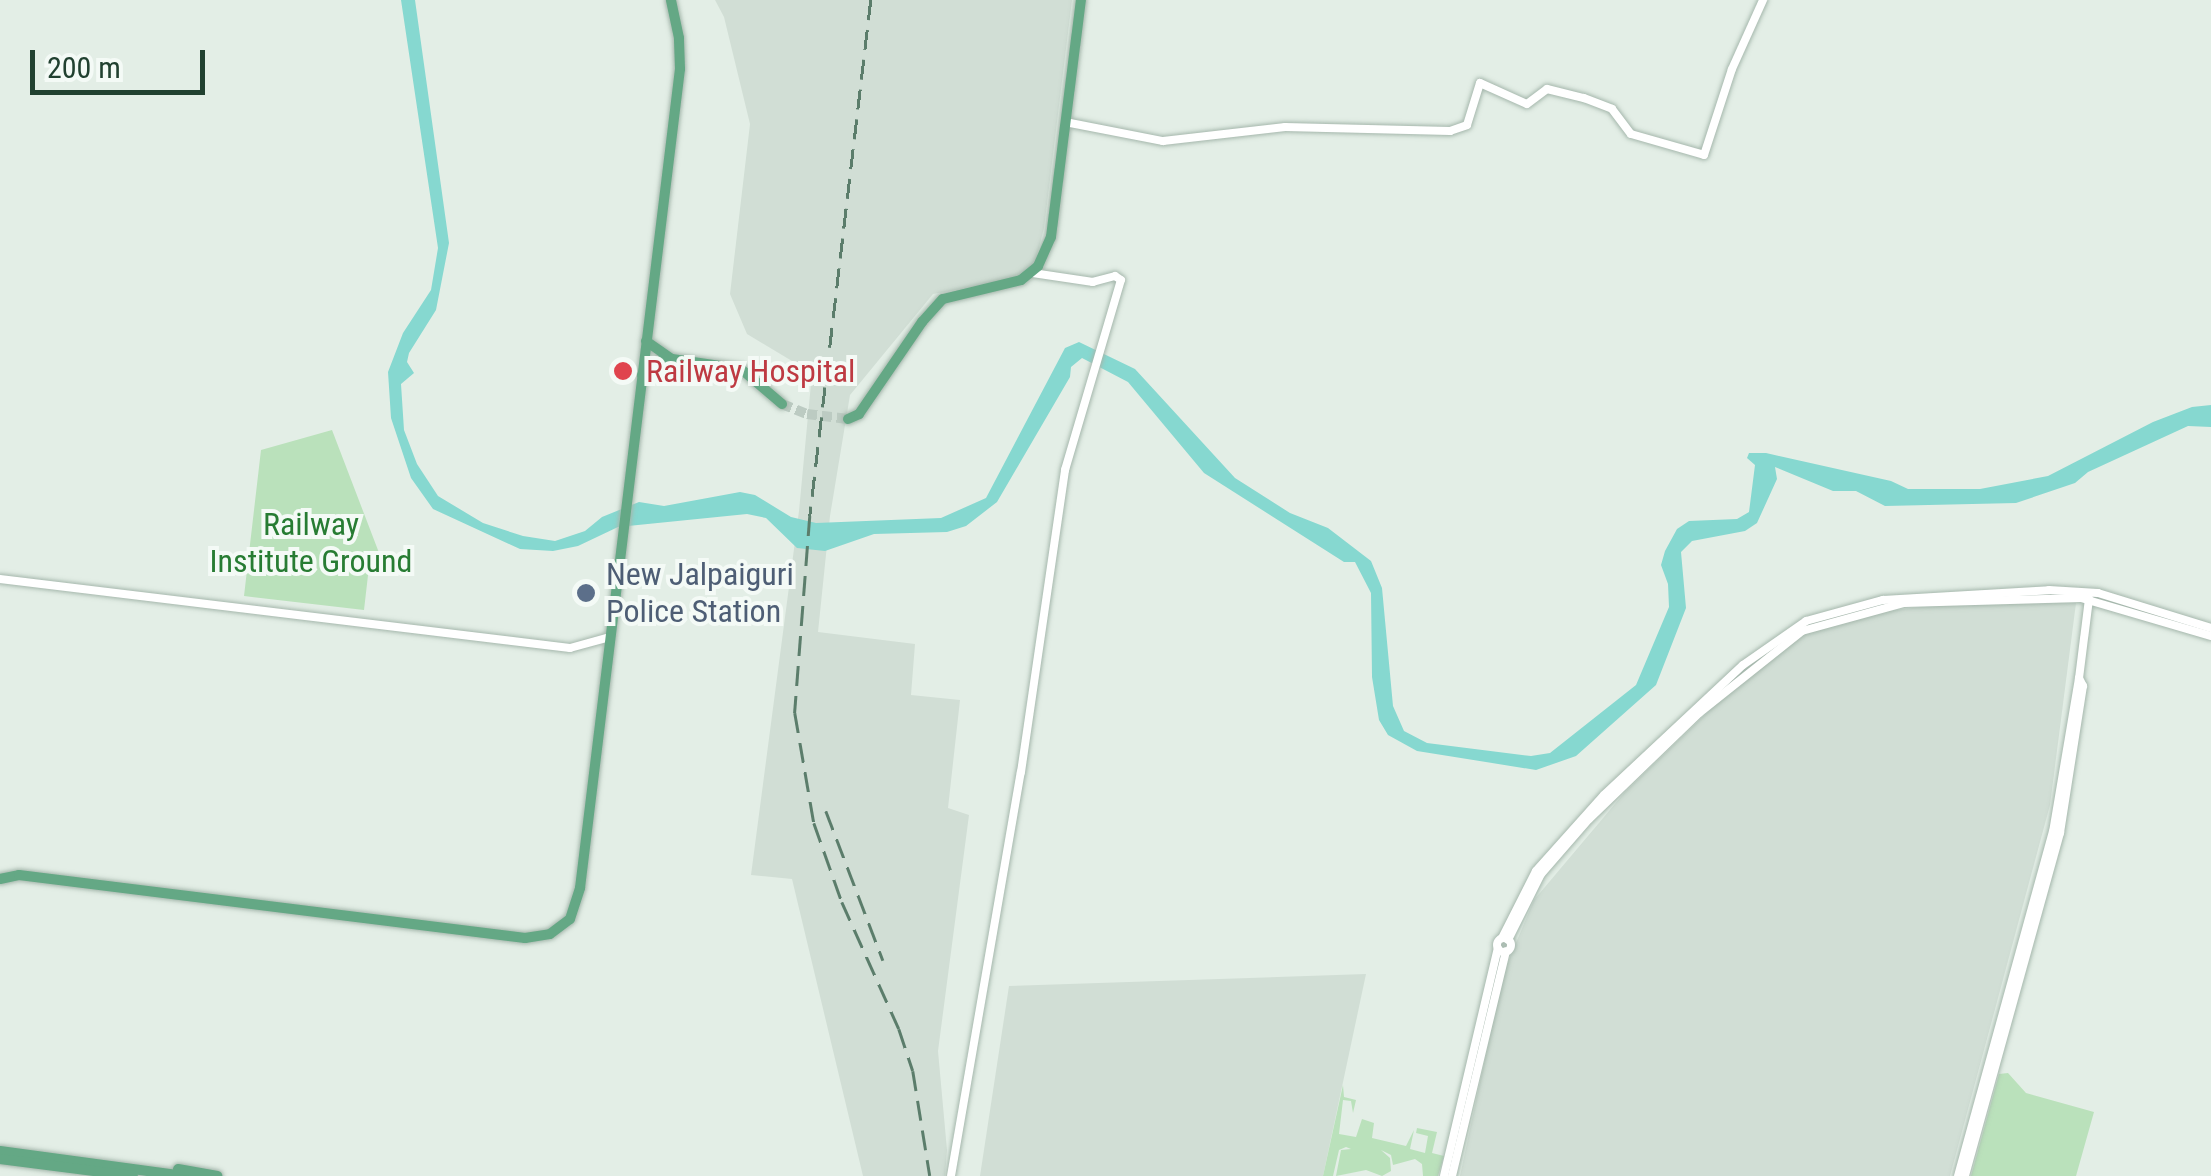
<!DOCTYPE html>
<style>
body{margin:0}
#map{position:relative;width:2211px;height:1176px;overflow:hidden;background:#e3eee6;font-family:"Roboto Condensed",sans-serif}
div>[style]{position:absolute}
.built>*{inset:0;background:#d1ded5}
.green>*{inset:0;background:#bae1bb}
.water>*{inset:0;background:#86d8d0}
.major-tunnel>*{height:10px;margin-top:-5px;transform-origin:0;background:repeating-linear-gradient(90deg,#bccbc2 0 10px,transparent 0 15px)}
.roads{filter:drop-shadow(0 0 2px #a5b7ac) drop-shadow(0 0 2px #a5b7ac)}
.minor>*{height:8px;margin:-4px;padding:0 4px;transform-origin:4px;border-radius:4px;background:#fff}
.minor>.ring{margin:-4px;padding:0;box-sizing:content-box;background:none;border:8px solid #fff;border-radius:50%}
.major>*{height:10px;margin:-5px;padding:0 5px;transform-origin:5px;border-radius:5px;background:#64a885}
.rail>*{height:2.5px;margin-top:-1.25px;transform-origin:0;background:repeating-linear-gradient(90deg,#5b7d6b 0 20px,transparent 0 30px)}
.dots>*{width:28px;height:28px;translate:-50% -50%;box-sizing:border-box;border:5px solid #f4faf6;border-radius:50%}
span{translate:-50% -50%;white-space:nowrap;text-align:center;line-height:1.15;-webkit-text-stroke:8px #f4faf6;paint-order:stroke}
.health-label{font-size:32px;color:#be3a42}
.left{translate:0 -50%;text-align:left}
.park-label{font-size:32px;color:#277c33}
.service-label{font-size:32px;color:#4e5e75}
.scale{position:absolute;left:30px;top:50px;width:175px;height:45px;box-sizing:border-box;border:5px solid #214130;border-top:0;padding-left:12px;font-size:30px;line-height:35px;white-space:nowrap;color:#214130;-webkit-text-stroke:8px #f4faf6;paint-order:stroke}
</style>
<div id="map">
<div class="built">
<i style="clip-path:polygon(715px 0,1072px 0,1044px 228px,1035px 263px,1011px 280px,933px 294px,850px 395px,830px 516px,818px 632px,915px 644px,911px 695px,960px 700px,948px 808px,969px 815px,938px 1051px,947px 1150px,945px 1176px,863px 1176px,792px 879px,751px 875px,799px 511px,812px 373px,747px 334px,730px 294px,750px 124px,724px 17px)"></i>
<i style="clip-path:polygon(2076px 603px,2050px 805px,1950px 1176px,1460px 1176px,1503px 974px,1534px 900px,1625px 792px,1742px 679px,1806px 633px,1879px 612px,1946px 604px)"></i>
<i style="clip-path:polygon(1366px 974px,1323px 1176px,980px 1176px,1009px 986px)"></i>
</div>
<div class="green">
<i style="clip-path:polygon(332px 430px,381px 558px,370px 558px,364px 610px,244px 596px,261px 450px)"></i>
<i style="clip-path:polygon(2008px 1073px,2026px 1093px,2094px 1112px,2076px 1176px,1971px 1176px,1999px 1074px)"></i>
<i style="clip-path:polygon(1343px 1085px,1344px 1097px,1356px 1100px,1353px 1113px,1351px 1101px,1343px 1100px,1339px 1134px,1356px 1137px,1362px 1119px,1374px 1123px,1372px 1138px,1406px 1146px,1414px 1130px,1410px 1149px,1425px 1153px,1428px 1136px,1416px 1133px,1417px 1128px,1437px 1132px,1432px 1153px,1444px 1156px,1438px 1176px,1423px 1176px,1422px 1164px,1415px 1159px,1393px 1165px,1391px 1155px,1381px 1150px,1390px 1158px,1391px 1171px,1382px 1176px,1366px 1170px,1336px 1176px,1341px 1150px,1351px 1149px,1346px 1147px,1339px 1150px,1333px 1176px,1323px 1176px)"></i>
</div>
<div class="water">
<i style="clip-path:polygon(401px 0,415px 0,449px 243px,436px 310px,409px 353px,407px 362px,414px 373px,401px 384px,404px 430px,417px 464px,438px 496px,483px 523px,523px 536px,555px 541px,585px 531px,602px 517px,639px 502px,664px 506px,740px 492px,755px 495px,791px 517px,816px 523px,941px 518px,986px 498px,1065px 348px,1079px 342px,1135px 369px,1235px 478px,1290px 513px,1328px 528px,1371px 561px,1382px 588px,1393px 706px,1404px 731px,1427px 743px,1531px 756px,1550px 753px,1636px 685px,1669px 607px,1668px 584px,1661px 565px,1665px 551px,1677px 529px,1689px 521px,1737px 519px,1749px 512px,1755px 465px,1747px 458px,1749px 453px,1766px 453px,1891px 481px,1908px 489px,1980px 489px,2048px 476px,2153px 422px,2192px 407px,2211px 405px,2211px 427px,2188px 426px,2088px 472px,2075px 483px,2016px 503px,1885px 506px,1856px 491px,1833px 491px,1775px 467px,1777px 479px,1757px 523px,1745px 531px,1692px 541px,1681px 552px,1686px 608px,1656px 685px,1576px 756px,1536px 770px,1417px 751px,1388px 735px,1379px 720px,1372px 677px,1371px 593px,1355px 562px,1344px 562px,1204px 473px,1128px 382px,1082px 358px,1071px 367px,1070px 377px,997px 502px,966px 526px,947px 532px,874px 534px,825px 551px,797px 548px,766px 518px,747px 514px,618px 527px,578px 546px,553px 551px,520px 549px,433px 509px,411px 478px,391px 418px,388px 372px,403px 333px,431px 290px,438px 248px)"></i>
</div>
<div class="major-tunnel">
<i style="left:782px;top:404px;width:27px;rotate:22deg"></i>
<i style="left:807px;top:414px;width:41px;rotate:7deg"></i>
</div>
<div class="roads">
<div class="minor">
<i style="left:1065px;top:122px;width:100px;rotate:11deg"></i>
<i style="left:1163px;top:141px;width:123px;rotate:-6.5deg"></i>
<i style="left:1285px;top:127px;width:165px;rotate:1.4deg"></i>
<i style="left:1450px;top:131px;width:18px;rotate:-19deg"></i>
<i style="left:1467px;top:125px;width:44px;rotate:-72.8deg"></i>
<i style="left:1480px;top:83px;width:51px;rotate:24.1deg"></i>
<i style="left:1527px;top:104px;width:25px;rotate:-37deg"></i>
<i style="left:1547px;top:89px;width:38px;rotate:14deg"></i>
<i style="left:1584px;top:98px;width:30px;rotate:21deg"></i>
<i style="left:1612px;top:109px;width:31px;rotate:53deg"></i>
<i style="left:1631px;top:134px;width:76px;rotate:16deg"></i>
<i style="left:1704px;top:155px;width:90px;rotate:-72deg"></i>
<i style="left:1732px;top:69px;width:76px;rotate:-65.8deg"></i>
<i style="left:0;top:579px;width:574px;rotate:6.9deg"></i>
<i style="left:570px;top:648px;width:41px;rotate:-15.4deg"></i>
<i style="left:2079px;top:678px;width:80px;rotate:-82.8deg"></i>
<i style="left:1502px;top:938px;width:75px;rotate:-63.1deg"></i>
<i style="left:1536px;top:871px;width:102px;rotate:-48.2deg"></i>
<i style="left:1604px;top:795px;width:190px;rotate:-43.1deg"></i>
<i style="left:1743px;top:665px;width:77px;rotate:-34.9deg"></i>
<i style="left:1806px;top:621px;width:80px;rotate:-15.3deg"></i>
<i style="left:1883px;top:600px;width:166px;rotate:-3.4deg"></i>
<i style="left:2049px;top:590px;width:49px;rotate:3.5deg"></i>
<i style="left:2098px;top:593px;width:118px;rotate:17.2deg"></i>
<i class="ring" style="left:1497px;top:938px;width:6px;height:6px"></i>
<i style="left:1508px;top:940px;width:74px;rotate:-63.4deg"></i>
<i style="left:1541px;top:874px;width:73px;rotate:-48.9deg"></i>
<i style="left:1589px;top:819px;width:153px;rotate:-43.9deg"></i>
<i style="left:1699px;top:713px;width:132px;rotate:-38.5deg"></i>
<i style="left:1802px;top:631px;width:106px;rotate:-15.4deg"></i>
<i style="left:1904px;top:603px;width:177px;rotate:-1.6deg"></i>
<i style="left:2081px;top:598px;width:135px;rotate:16.3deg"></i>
<i style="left:951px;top:1176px;width:410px;rotate:-80.2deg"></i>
<i style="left:1021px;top:772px;width:305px;rotate:-81.7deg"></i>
<i style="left:1065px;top:470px;width:198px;rotate:-73.6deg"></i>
<i style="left:1121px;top:280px;width:7px;rotate:-146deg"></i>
<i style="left:1115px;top:276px;width:23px;rotate:165deg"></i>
<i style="left:1093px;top:282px;width:61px;rotate:-171.5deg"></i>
<i style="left:1444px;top:1176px;width:234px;rotate:-76.7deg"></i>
<i style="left:1452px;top:1176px;width:231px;rotate:-76.5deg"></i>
<i style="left:1958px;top:1176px;width:357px;rotate:-74.6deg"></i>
<i style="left:2053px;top:832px;width:156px;rotate:-80.4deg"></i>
<i style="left:2079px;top:678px;width:9px;rotate:63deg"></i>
<i style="left:2083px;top:686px;width:149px;rotate:98.9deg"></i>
<i style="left:2060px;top:833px;width:356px;rotate:105.5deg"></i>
</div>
<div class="major">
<i style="left:646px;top:341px;width:32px;rotate:35deg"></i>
<i style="left:672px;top:359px;width:70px;rotate:8.2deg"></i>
<i style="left:741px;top:369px;width:54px;rotate:40.5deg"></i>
<i style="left:642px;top:375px;width:30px;rotate:-37deg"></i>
<i style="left:848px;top:419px;width:12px;rotate:-24deg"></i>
<i style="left:859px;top:414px;width:112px;rotate:-55.6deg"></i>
<i style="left:922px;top:322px;width:31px;rotate:-48deg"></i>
<i style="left:943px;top:299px;width:80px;rotate:-13.7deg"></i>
<i style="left:1021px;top:280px;width:22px;rotate:-39deg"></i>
<i style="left:1038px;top:266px;width:32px;rotate:-66deg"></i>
<i style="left:1051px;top:237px;width:239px;rotate:-82.8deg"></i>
<i style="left:0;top:879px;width:19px;rotate:-12deg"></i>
<i style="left:19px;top:875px;width:510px;rotate:7.1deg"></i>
<i style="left:525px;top:938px;width:25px;rotate:-9deg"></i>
<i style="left:550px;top:934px;width:25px;rotate:-37deg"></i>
<i style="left:570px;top:919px;width:33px;rotate:-72deg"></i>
<i style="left:580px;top:888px;width:825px;rotate:-83.04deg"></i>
<i style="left:680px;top:69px;width:31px;rotate:-92deg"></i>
<i style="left:679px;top:38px;width:39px;rotate:-102deg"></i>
<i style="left:0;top:1151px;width:186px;rotate:7.7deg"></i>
<i style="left:0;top:1159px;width:134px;rotate:7.3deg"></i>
<i style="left:178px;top:1169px;width:40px;rotate:10deg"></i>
</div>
</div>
<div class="rail">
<i style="left:871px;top:0;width:520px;rotate:96.74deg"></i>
<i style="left:810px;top:516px;width:198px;rotate:94.4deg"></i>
<i style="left:795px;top:713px;width:112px;rotate:80.2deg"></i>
<i style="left:814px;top:823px;width:84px;rotate:70.5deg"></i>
<i style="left:842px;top:902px;width:139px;rotate:65.8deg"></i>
<i style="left:899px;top:1029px;width:44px;rotate:71.6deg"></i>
<i style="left:913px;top:1071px;width:106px;rotate:80.8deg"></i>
<i style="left:826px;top:811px;width:160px;rotate:69.1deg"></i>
</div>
<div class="dots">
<i style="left:623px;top:371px;background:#e0444e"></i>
<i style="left:586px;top:593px;background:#5c6f8a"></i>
</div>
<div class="health-label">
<span class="left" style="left:646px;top:371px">Railway Hospital</span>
</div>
<div class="park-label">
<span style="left:311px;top:543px">Railway<br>Institute Ground</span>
</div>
<div class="service-label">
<span class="left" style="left:606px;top:593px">New Jalpaiguri<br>Police Station</span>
</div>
<div class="scale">200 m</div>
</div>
